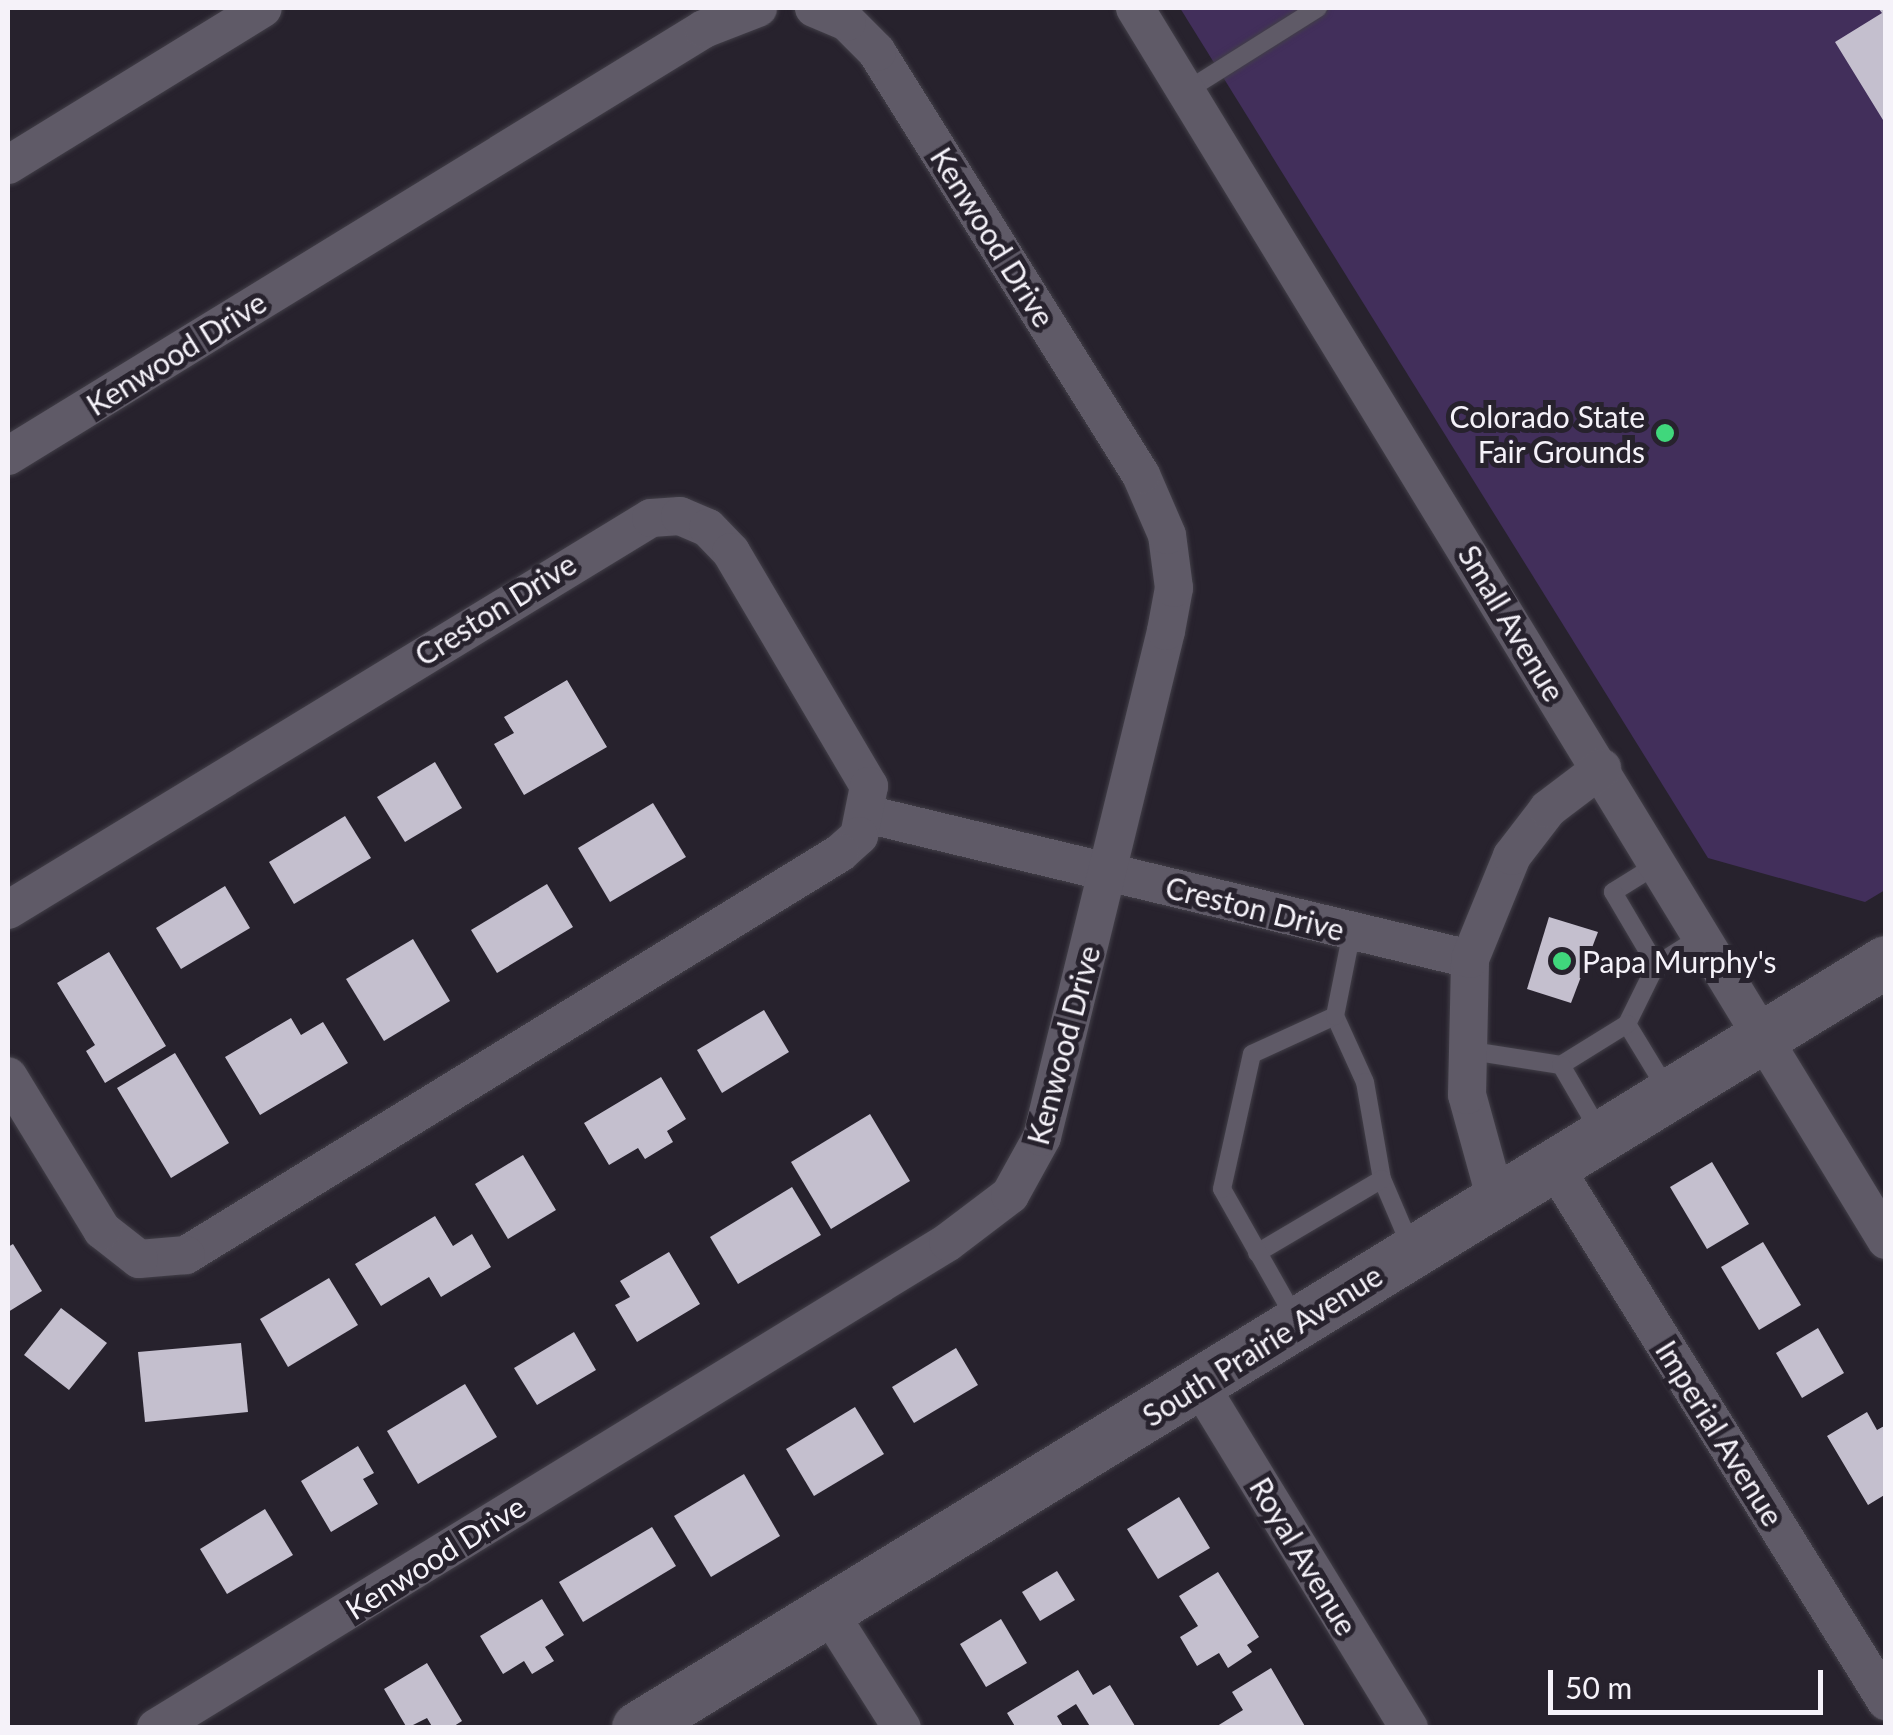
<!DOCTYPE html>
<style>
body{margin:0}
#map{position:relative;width:1893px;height:1735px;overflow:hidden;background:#27222d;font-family:Lato,sans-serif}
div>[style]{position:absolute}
.green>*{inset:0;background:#422f5b}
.building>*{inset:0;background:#c4bfce}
.roads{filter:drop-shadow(0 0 2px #423f48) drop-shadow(0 0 2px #423f48)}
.lane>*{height:18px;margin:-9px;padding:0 9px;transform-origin:9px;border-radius:9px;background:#5f5a67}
.street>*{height:38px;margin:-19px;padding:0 19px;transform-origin:19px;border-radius:19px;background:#5f5a67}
.secondary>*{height:52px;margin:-26px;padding:0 26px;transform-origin:26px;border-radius:26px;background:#5f5a67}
.dots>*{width:28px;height:28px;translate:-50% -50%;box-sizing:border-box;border:5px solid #27222d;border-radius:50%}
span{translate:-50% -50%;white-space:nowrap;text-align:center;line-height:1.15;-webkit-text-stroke:10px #27222d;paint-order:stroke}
.street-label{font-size:30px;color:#f5f2f9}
.poi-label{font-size:30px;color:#f5f2f9}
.right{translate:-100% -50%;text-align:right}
.left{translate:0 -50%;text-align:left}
.frame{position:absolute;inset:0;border:10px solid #f5f2f9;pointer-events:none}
.scale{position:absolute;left:1548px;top:1670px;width:275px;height:45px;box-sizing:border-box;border:5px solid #f5f2f9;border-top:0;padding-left:12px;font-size:30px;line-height:35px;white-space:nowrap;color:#f5f2f9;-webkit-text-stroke:8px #27222d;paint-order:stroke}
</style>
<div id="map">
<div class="green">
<i style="clip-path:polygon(1180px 8px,1885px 8px,1885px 890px,1865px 902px,1708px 858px)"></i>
</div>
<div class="building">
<i style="clip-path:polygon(1878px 8px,1886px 8px,1883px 120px,1835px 42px,1882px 13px)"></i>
<i style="clip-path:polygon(567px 680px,607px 747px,524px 795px,494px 744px,514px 733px,504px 717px)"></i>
<i style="clip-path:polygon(435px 762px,462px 808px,405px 842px,377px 797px)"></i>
<i style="clip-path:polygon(653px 803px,686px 857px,610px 902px,578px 848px)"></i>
<i style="clip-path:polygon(345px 816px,371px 858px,294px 904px,269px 862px)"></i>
<i style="clip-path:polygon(547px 884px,573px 927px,497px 973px,471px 930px)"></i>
<i style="clip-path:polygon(225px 886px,250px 928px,181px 969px,156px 928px)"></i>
<i style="clip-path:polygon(1549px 917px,1598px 932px,1571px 1003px,1527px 989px)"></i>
<i style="clip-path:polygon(413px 939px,450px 1001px,384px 1041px,346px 979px)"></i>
<i style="clip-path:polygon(109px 952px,166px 1046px,105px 1083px,86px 1051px,95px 1045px,57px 983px)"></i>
<i style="clip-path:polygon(764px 1010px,789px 1052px,722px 1093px,697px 1050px)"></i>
<i style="clip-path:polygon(291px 1018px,301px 1035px,323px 1022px,348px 1063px,260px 1115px,225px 1057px)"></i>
<i style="clip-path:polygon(175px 1053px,229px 1143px,171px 1178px,117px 1088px)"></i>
<i style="clip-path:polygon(661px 1077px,686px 1119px,667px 1131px,673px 1142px,645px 1159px,638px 1148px,609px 1165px,584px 1123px)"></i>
<i style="clip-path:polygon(870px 1114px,910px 1181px,831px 1229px,791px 1162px)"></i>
<i style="clip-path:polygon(523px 1155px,556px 1210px,508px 1239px,475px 1184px)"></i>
<i style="clip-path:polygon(1712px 1162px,1749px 1224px,1707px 1249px,1670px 1187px)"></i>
<i style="clip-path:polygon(792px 1187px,821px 1235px,738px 1284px,710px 1237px)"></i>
<i style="clip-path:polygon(435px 1216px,453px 1246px,472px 1234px,491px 1267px,441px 1297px,429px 1277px,381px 1306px,355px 1264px)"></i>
<i style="clip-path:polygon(1763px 1242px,1801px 1305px,1759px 1330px,1721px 1267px)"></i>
<i style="clip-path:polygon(13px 1244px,42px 1291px,8px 1312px,8px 1247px)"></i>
<i style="clip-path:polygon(669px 1252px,700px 1304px,637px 1342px,615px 1305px,630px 1297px,620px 1281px)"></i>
<i style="clip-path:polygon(329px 1278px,358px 1325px,288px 1367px,260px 1319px)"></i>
<i style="clip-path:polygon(61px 1308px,107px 1343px,69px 1390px,24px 1355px)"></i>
<i style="clip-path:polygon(1818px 1328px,1844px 1373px,1802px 1398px,1776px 1353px)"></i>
<i style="clip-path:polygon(574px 1332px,596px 1370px,537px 1405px,514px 1368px)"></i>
<i style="clip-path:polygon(241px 1343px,248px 1412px,145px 1422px,138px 1352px)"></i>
<i style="clip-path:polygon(956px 1348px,978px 1385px,914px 1423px,892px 1387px)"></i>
<i style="clip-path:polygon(465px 1384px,497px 1437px,418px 1484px,387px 1431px)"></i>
<i style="clip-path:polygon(855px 1407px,884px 1454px,814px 1496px,786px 1449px)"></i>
<i style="clip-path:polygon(1867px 1412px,1877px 1430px,1886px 1425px,1886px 1494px,1868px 1505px,1827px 1436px)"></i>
<i style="clip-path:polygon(358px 1446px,374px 1473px,363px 1479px,378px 1504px,331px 1532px,301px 1481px)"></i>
<i style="clip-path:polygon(744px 1474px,780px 1536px,711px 1577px,674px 1516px)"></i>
<i style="clip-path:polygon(1179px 1497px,1210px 1548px,1158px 1579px,1127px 1529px)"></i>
<i style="clip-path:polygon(265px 1509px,293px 1555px,227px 1594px,200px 1549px)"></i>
<i style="clip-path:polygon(652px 1527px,676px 1566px,583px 1622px,559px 1582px)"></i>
<i style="clip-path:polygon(1057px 1571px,1075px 1600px,1040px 1621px,1022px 1592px)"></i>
<i style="clip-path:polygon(1218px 1572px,1259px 1637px,1247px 1645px,1252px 1652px,1228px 1668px,1219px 1653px,1197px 1666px,1180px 1637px,1198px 1626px,1179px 1596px)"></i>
<i style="clip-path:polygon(542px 1599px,564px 1635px,545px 1647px,554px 1661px,532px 1674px,524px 1661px,503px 1674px,480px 1636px)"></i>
<i style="clip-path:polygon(1001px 1619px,1027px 1663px,986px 1687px,960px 1644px)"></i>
<i style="clip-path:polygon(427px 1663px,462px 1721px,451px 1728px,433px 1728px,427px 1718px,407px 1728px,384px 1689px)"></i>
<i style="clip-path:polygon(1271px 1668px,1306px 1728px,1214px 1728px,1243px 1710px,1232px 1692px)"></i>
<i style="clip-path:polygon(1078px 1670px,1093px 1695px,1110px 1685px,1135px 1726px,1091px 1728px,1076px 1704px,1057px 1716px,1064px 1728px,1016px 1728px,1007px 1713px)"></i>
</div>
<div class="roads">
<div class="lane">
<i style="left:1186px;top:91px;width:156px;rotate:-32.2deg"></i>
<i style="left:1658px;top:864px;width:53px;rotate:148.1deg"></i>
<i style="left:1613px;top:892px;width:85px;rotate:59.5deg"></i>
<i style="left:1656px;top:965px;width:66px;rotate:116.2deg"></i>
<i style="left:1627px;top:1024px;width:81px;rotate:58.7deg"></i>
<i style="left:1656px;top:965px;width:54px;rotate:-32.2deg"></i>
<i style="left:1335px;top:1016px;width:72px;rotate:65.6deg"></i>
<i style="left:1365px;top:1082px;width:98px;rotate:80.1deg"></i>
<i style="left:1382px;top:1179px;width:74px;rotate:66.9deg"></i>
<i style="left:1465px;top:1050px;width:97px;rotate:8.9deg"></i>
<i style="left:1561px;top:1065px;width:78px;rotate:-31.8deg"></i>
<i style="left:1561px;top:1065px;width:80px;rotate:59.9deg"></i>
<i style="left:1257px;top:1253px;width:145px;rotate:-30.6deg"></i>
<i style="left:1295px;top:1318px;width:148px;rotate:-119.5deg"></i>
<i style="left:1222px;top:1189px;width:138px;rotate:-77.5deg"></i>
<i style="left:1252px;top:1054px;width:91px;rotate:-24.6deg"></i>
<i style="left:1335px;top:1016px;width:87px;rotate:-78.7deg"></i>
</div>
<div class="street">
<i style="left:1135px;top:8px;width:1443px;rotate:58.63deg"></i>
<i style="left:8px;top:165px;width:299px;rotate:-31.6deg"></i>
<i style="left:8px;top:456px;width:817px;rotate:-31.53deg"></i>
<i style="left:704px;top:29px;width:58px;rotate:-21.3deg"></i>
<i style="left:866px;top:814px;width:621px;rotate:13.5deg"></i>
<i style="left:8px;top:910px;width:753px;rotate:-31.37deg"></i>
<i style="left:651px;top:518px;width:29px;rotate:-4deg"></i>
<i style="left:680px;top:516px;width:30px;rotate:23deg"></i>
<i style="left:708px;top:528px;width:33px;rotate:46deg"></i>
<i style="left:731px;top:552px;width:272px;rotate:59.5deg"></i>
<i style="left:869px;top:786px;width:51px;rotate:101.3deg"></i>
<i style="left:859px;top:836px;width:25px;rotate:138deg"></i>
<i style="left:840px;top:853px;width:768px;rotate:148.42deg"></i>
<i style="left:186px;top:1255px;width:47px;rotate:175.1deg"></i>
<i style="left:139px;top:1259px;width:47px;rotate:-141.9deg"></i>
<i style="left:102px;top:1230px;width:180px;rotate:-121.4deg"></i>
<i style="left:1554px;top:1166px;width:630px;rotate:58.18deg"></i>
<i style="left:1496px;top:1200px;width:109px;rotate:-105.4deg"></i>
<i style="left:1467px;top:1095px;width:136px;rotate:-88.7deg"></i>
<i style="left:1470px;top:959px;width:111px;rotate:-67.8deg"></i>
<i style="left:1512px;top:856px;width:59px;rotate:-52.5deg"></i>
<i style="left:1548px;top:809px;width:68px;rotate:-37.2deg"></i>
<i style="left:1199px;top:1384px;width:403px;rotate:58.6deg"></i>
<i style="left:828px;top:1611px;width:138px;rotate:57.7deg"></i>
<i style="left:156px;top:1728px;width:929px;rotate:-31.53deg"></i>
<i style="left:948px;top:1242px;width:78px;rotate:-37.2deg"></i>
<i style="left:1010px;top:1195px;width:66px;rotate:-61.1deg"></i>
<i style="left:1042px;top:1137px;width:521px;rotate:-76.23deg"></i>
<i style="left:1166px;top:631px;width:44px;rotate:-79.5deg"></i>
<i style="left:1174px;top:588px;width:53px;rotate:-97.5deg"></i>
<i style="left:1167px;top:535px;width:65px;rotate:-113.4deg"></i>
<i style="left:1141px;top:475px;width:499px;rotate:-122deg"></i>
<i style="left:877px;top:52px;width:42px;rotate:-135deg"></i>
<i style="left:847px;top:22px;width:36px;rotate:-157deg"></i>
</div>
<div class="secondary">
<i style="left:638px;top:1728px;width:1464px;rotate:-31.54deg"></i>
</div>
</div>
<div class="dots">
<i style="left:1665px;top:433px;background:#40d77c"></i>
<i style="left:1562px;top:961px;background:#40d77c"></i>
</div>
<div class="street-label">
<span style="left:993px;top:237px;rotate:58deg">Kenwood Drive</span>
<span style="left:176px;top:353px;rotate:-32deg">Kenwood Drive</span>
<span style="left:495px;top:609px;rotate:-32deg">Creston Drive</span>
<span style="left:1512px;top:623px;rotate:59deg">Small Avenue</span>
<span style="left:1255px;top:908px;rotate:14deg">Creston Drive</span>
<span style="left:1063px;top:1045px;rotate:-75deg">Kenwood Drive</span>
<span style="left:1262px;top:1345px;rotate:-32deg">South Prairie Avenue</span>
<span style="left:1720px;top:1433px;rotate:58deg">Imperial Avenue</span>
<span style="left:1304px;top:1556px;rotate:59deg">Royal Avenue</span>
<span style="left:435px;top:1557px;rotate:-32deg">Kenwood Drive</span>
</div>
<div class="poi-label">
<span class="right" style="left:1645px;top:433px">Colorado State<br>Fair Grounds</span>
<span class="left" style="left:1582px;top:961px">Papa Murphy's</span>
</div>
<div class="frame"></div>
<div class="scale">50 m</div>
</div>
